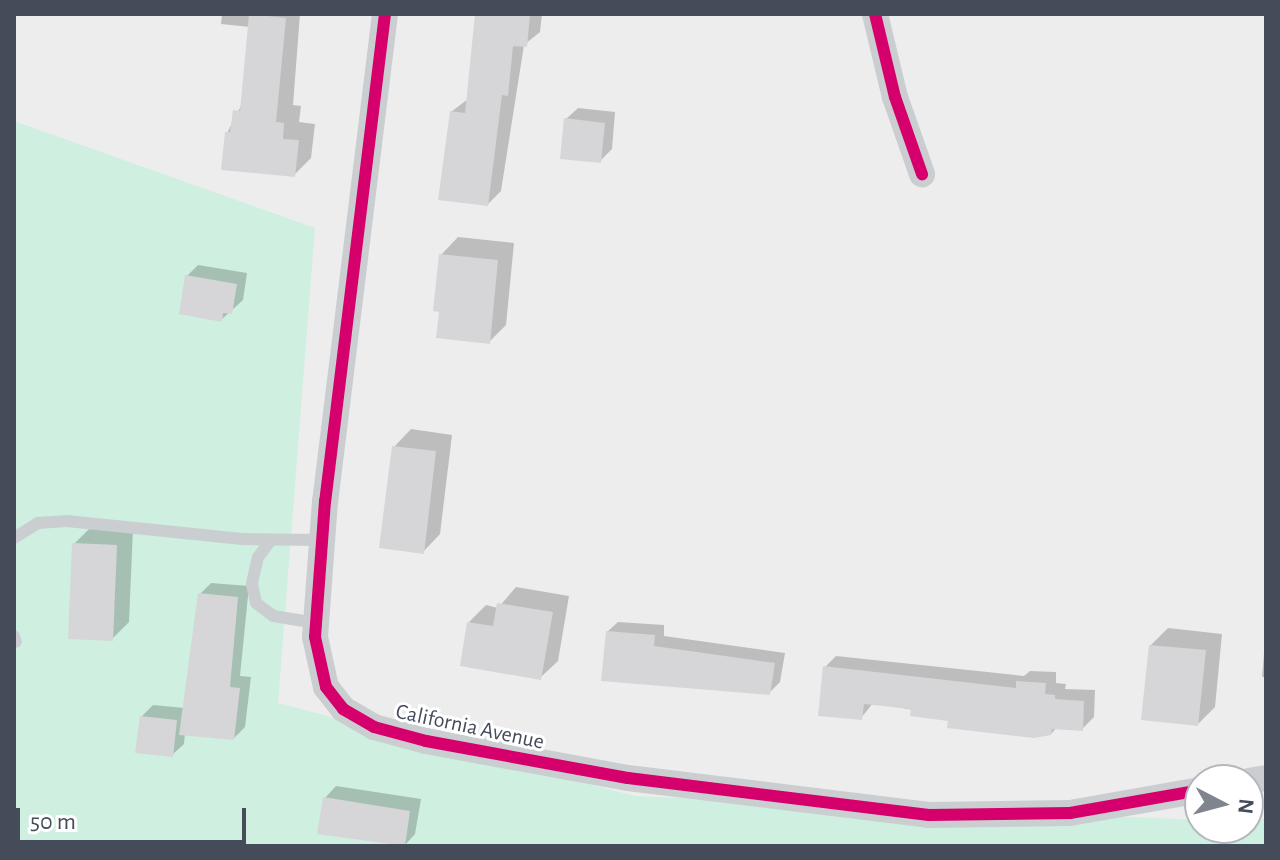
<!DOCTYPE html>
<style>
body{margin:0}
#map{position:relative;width:1280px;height:860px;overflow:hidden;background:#eeeded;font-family:"Alegreya Sans",sans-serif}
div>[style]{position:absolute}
.green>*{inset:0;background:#cfefe0}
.shadow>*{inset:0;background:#0003}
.building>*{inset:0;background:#d6d6d9}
.service>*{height:12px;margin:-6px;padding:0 6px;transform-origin:6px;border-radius:6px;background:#cbced1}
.minor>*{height:26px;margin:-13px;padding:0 13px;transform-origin:13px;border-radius:13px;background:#cbced1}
.cycleway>*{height:12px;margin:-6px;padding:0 6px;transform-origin:6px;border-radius:6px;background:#d6006c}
span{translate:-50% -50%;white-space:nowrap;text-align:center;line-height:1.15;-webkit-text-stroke:6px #fff;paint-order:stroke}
.street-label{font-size:22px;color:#444c5a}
.frame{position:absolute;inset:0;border:16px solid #444c5a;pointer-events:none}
.north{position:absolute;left:1184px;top:764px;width:80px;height:80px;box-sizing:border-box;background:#fff;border:2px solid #b4b7bd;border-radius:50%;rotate:96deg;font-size:22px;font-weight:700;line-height:32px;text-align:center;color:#444c5a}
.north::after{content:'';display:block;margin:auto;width:28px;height:36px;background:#80848d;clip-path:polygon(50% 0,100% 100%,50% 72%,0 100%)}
.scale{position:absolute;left:16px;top:808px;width:230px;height:36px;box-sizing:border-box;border:4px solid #444c5a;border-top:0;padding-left:10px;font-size:24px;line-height:28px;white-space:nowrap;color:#444c5a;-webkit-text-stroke:6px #fff;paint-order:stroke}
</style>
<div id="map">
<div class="green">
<i style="clip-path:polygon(14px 121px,315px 228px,278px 703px,635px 796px,1200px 820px,1200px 828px,1248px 828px,1248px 819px,1266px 819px,1266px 846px,14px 846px)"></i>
</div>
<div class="shadow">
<i style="clip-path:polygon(222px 14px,300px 14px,293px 105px,301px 106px,299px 122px,315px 124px,311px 158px,294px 175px,227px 133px,243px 102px,250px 27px,221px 24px)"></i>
<i style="clip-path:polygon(478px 14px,542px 14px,540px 32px,524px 45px,501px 191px,488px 204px,451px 112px,468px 99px)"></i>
<i style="clip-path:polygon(578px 108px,615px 112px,612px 149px,600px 161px,566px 119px)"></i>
<i style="clip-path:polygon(458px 237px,514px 243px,506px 325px,489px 342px,441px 255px)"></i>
<i style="clip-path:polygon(198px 265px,247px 273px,243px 300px,221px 320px,187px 276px)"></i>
<i style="clip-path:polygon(411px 429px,452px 435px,440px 534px,423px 552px,394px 447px)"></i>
<i style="clip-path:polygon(91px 527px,133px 528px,129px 622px,112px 639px,74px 544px)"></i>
<i style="clip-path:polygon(211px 583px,249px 586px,240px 676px,251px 677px,245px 727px,234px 738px,185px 733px,184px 744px,172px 755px,142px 716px,153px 705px,185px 708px,200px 594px)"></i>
<i style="clip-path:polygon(516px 587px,569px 596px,558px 661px,540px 678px,469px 622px,486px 605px,498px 608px)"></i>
<i style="clip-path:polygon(618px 622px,664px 625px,664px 636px,785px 653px,780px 682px,769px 693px,607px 632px)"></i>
<i style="clip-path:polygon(1168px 628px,1222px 634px,1215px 707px,1198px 724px,1150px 646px)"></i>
<i style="clip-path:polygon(1266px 629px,1266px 677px,1262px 677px)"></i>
<i style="clip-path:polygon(836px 656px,1024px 676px,1030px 671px,1056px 672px,1056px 683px,1066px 684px,1065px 689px,1095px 690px,1094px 717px,1082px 729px,1057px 727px,1051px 734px,873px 703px,861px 718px,825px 667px)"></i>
<i style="clip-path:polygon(336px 786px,421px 799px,415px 834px,404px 846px,325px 798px)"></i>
<i style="clip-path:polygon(210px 843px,243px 846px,207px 846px)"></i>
</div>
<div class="building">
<i style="clip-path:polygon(249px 14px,286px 18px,276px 122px,284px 123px,283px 139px,299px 140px,295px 177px,221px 170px,225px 132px,230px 132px,233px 110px,240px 111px)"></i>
<i style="clip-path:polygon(475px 14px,530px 14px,527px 47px,513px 46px,508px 96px,502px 95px,488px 206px,438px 200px,450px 111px,465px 113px)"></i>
<i style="clip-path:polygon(564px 118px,605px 123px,601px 163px,560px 159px)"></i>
<i style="clip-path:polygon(439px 254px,498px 260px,490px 344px,436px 338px,439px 312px,433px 311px)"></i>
<i style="clip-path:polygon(185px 275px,237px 284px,232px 314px,223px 313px,222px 322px,179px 314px)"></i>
<i style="clip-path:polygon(392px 446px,436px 451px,424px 554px,379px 548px)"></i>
<i style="clip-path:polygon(72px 543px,117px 545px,113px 641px,68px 639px)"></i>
<i style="clip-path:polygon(198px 593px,238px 597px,230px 687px,240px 688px,234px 740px,179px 735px)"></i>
<i style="clip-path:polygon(497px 603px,553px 612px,541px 680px,460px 666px,467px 622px,493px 626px)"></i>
<i style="clip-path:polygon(606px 631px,655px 635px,654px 646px,775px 663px,770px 695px,601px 681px)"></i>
<i style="clip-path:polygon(1149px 645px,1206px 650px,1198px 726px,1141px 720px)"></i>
<i style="clip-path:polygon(823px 666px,1016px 688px,1016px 681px,1046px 683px,1045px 694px,1055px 695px,1055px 699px,1084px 701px,1083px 731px,1052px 729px,1051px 735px,1034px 738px,947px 728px,948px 721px,910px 716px,911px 709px,864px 704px,862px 720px,818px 716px)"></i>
<i style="clip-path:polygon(140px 716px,177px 720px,173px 757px,135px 753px)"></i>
<i style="clip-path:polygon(323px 797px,410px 811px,405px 846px,317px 834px)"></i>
</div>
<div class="service">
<i style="left:14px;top:538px;width:28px;rotate:-32deg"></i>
<i style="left:38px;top:523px;width:29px;rotate:-4deg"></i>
<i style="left:67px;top:521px;width:176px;rotate:5.9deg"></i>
<i style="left:242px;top:539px;width:81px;rotate:0.7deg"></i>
<i style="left:271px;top:540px;width:21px;rotate:127deg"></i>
<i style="left:258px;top:557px;width:28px;rotate:103deg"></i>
<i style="left:252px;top:584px;width:19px;rotate:78deg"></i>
<i style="left:256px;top:603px;width:21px;rotate:37deg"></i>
<i style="left:273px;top:616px;width:44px;rotate:9.2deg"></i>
<i style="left:14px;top:636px;width:6px;rotate:72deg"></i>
</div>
<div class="minor">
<i style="left:385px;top:14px;width:491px;rotate:97deg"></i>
<i style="left:325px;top:501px;width:136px;rotate:94.2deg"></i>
<i style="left:315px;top:637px;width:51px;rotate:77.6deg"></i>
<i style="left:326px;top:687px;width:28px;rotate:52deg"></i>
<i style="left:343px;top:709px;width:36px;rotate:30deg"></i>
<i style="left:374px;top:727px;width:54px;rotate:15.1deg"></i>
<i style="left:426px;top:741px;width:205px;rotate:10.4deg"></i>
<i style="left:628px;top:778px;width:303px;rotate:7deg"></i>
<i style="left:929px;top:815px;width:141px;rotate:-0.8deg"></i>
<i style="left:1070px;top:813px;width:132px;rotate:-10deg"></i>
<i style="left:875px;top:14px;width:85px;rotate:76.5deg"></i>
<i style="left:895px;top:97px;width:82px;rotate:70.7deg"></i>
<i style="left:1248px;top:781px;width:18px;rotate:-9deg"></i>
</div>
<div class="cycleway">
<i style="left:385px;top:14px;width:491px;rotate:97deg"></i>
<i style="left:325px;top:501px;width:136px;rotate:94.2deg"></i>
<i style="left:315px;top:637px;width:51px;rotate:77.6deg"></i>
<i style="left:326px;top:687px;width:28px;rotate:52deg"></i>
<i style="left:343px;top:709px;width:36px;rotate:30deg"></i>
<i style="left:374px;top:727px;width:54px;rotate:15.1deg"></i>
<i style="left:426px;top:741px;width:205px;rotate:10.4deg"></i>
<i style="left:628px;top:778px;width:303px;rotate:7deg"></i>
<i style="left:929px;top:815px;width:141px;rotate:-0.8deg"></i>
<i style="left:1070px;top:813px;width:132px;rotate:-10deg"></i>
<i style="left:875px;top:14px;width:85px;rotate:76.5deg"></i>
<i style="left:895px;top:97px;width:82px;rotate:70.7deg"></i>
</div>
<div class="street-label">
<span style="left:470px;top:727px;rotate:12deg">California Avenue</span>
</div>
<div class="frame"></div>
<div class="north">N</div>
<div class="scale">50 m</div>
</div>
